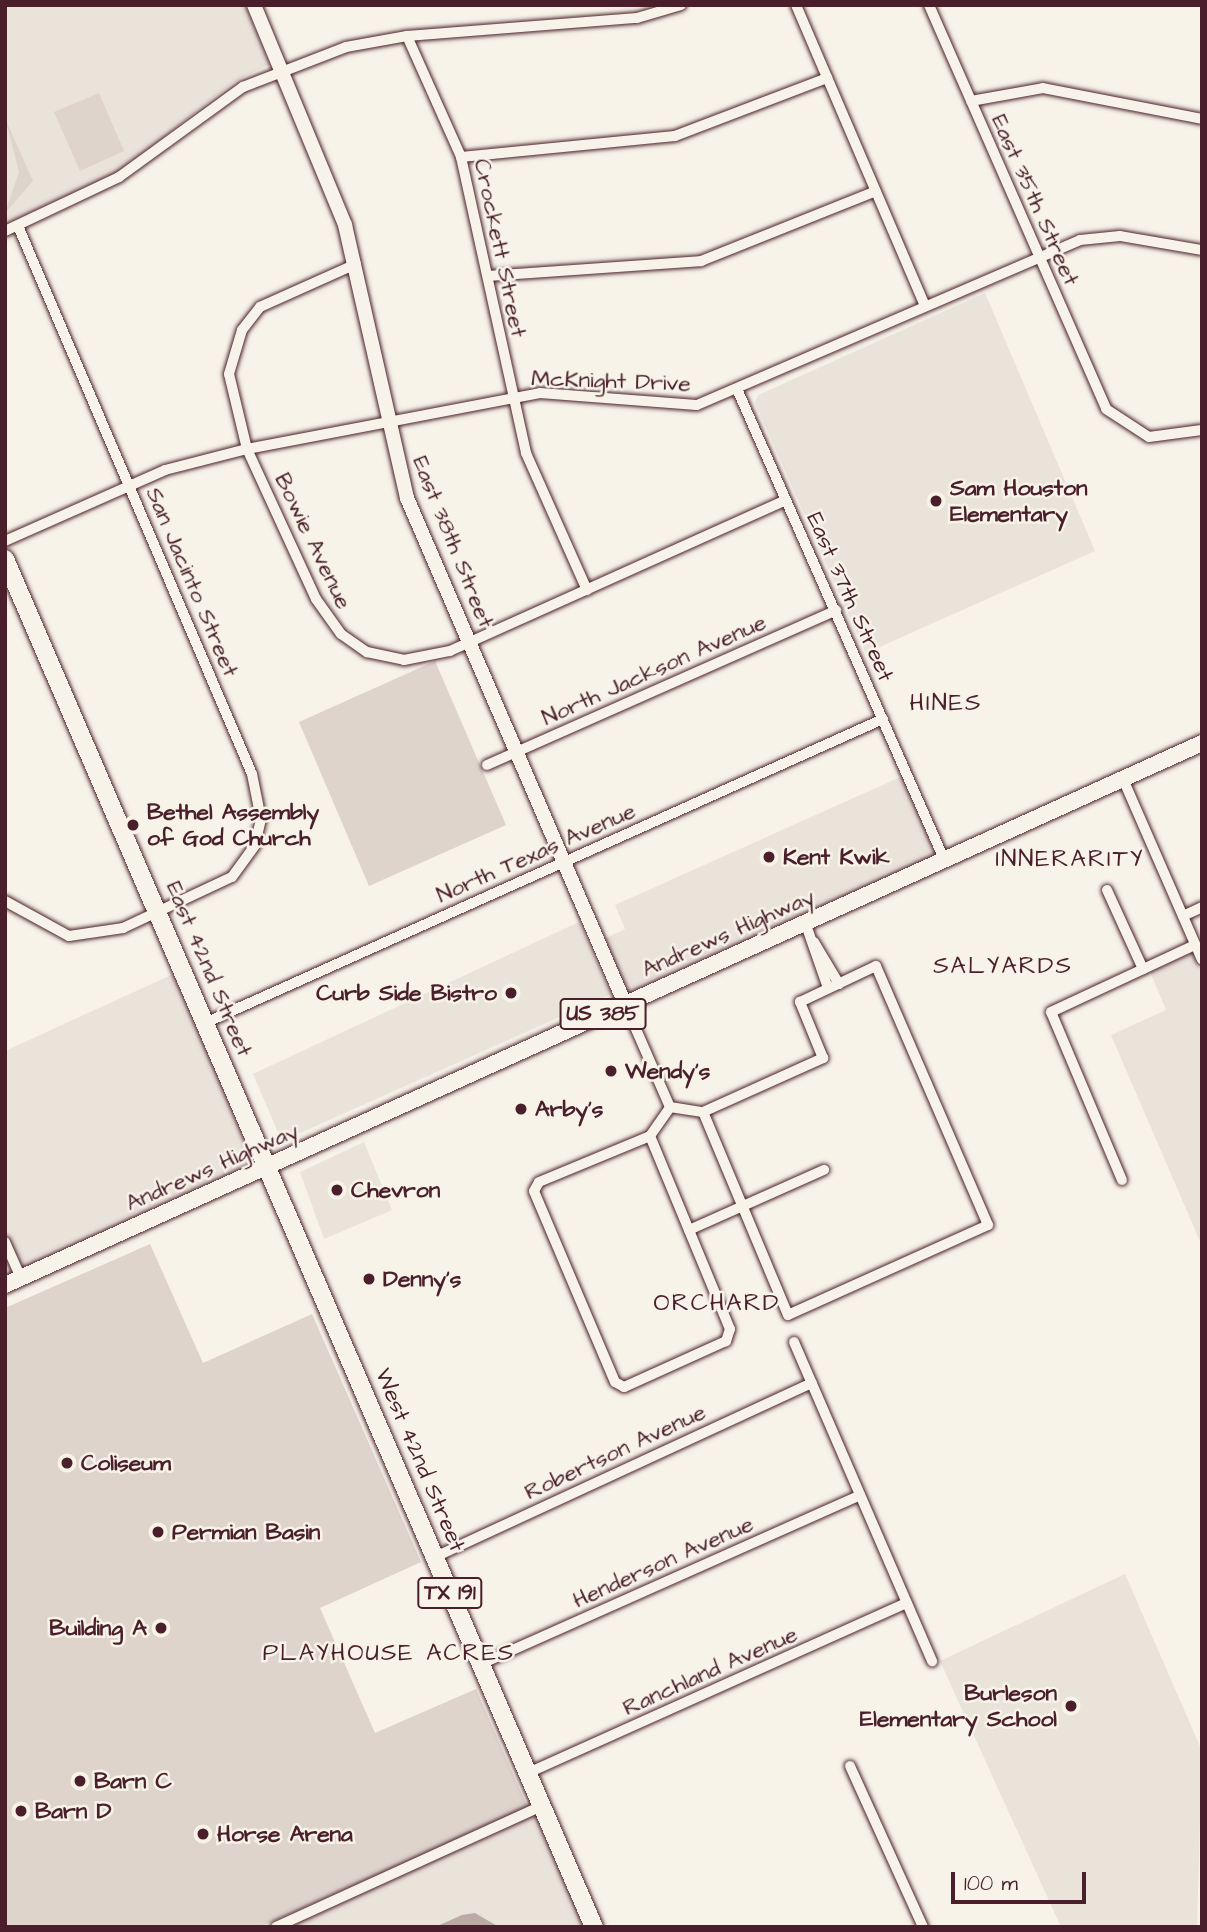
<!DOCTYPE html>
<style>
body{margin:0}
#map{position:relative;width:1207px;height:1932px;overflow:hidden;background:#f7f3e8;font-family:"Architects Daughter",sans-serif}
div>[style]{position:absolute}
.built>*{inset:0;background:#eae3da}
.green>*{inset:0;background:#ded4cc}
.water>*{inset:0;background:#bcaaa7}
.roads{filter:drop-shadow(0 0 2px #4a1f2b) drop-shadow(0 0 2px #4a1f2b)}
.street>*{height:10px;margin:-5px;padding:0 5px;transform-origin:5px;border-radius:5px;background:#f7f3e8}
.secondary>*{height:14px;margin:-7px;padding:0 7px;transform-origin:7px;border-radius:7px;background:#f7f3e8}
.primary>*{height:16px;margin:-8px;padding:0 8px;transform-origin:8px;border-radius:8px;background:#f7f3e8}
.highway>*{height:18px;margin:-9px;padding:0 9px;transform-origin:9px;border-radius:9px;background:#f7f3e8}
.dots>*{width:19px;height:19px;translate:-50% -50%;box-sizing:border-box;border:4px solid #f7f3e8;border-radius:50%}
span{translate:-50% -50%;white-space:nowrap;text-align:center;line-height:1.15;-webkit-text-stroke:5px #f7f3e8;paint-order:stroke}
.shield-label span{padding:2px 5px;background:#f7f3e8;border:2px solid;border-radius:5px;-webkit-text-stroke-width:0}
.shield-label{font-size:21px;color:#4a1f2b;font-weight:700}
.street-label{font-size:23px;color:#4a1f2b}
.poi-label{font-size:23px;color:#4a1f2b;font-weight:700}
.left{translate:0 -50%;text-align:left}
.right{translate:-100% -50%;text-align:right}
.neighbourhood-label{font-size:24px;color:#4a1f2b;letter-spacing:2px}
.frame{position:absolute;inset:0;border:7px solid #4a1f2b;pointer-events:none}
.scale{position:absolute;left:951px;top:1872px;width:135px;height:32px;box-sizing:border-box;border:4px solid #4a1f2b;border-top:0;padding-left:9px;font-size:21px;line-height:24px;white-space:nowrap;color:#4a1f2b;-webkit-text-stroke:5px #f7f3e8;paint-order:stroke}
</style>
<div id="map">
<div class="built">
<i style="clip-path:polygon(5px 5px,245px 5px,270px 64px,234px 82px,116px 174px,5px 224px)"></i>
<i style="clip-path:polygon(985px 293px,1095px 551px,866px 653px,755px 403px,758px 395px)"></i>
<i style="clip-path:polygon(907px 774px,944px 859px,625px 1004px,598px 942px,625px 929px,615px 905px)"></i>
<i style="clip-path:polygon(579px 922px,611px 994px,289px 1138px,279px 1135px,253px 1074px)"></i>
<i style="clip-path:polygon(1195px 949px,1202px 965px,1202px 1246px,1111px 1035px,1166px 1010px,1149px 969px)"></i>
<i style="clip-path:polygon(182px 970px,267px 1167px,5px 1285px,5px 1051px)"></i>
<i style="clip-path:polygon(364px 1142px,392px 1210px,324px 1239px,300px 1172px)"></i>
<i style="clip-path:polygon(1125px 1574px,1202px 1751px,1197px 1927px,1061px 1927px,940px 1661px)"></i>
<i style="clip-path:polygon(542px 1806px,595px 1927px,275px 1927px)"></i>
</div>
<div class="green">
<i style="clip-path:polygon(99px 93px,124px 151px,80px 171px,54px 112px)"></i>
<i style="clip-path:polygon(5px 118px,33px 181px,5px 213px,19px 172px)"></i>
<i style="clip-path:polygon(435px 661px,506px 825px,369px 886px,299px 722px)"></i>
<i style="clip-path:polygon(150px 1244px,203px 1363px,312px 1314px,421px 1562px,320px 1608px,375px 1733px,476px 1689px,528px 1808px,260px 1927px,5px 1927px,5px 1308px)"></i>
</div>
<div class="water">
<i style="clip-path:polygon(475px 1913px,499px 1927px,435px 1927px,462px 1915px)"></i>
</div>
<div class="roads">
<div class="street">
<i style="left:796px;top:5px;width:325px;rotate:66.8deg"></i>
<i style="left:929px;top:5px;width:441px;rotate:66.3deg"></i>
<i style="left:1106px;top:409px;width:51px;rotate:33.1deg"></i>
<i style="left:1149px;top:437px;width:53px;rotate:-7.5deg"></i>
<i style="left:407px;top:36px;width:133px;rotate:65.9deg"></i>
<i style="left:461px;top:157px;width:303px;rotate:77.6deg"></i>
<i style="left:526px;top:453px;width:150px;rotate:66deg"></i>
<i style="left:971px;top:101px;width:73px;rotate:-10.2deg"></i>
<i style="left:1043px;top:88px;width:162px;rotate:11deg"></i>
<i style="left:461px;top:157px;width:215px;rotate:-5.6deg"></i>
<i style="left:675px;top:136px;width:163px;rotate:-20.9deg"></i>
<i style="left:5px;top:231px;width:126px;rotate:-25.3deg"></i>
<i style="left:119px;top:177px;width:153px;rotate:-36deg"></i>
<i style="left:243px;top:87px;width:110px;rotate:-21.2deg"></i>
<i style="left:346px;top:47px;width:62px;rotate:-10.2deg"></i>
<i style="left:407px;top:36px;width:231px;rotate:-4.5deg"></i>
<i style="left:637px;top:18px;width:46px;rotate:-16.5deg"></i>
<i style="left:356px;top:264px;width:105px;rotate:155.9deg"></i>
<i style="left:260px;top:307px;width:29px;rotate:128deg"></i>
<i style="left:242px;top:330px;width:46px;rotate:106.5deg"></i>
<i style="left:229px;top:374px;width:77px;rotate:76.5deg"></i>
<i style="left:247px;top:449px;width:165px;rotate:65.3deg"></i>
<i style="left:316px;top:599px;width:43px;rotate:54.5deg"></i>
<i style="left:341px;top:634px;width:32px;rotate:35deg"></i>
<i style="left:367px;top:652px;width:38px;rotate:12deg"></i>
<i style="left:404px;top:660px;width:47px;rotate:-11.1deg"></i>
<i style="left:450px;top:651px;width:368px;rotate:-24.2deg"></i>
<i style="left:489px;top:276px;width:213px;rotate:-4deg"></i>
<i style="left:701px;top:261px;width:188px;rotate:-21.8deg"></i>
<i style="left:737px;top:389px;width:514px;rotate:66.23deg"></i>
<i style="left:5px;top:541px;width:175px;rotate:-23.9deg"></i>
<i style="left:165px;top:470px;width:85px;rotate:-14.4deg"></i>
<i style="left:247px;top:449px;width:298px;rotate:-10.8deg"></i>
<i style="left:540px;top:393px;width:157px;rotate:4.4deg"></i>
<i style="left:697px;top:405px;width:417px;rotate:-23.3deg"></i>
<i style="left:1080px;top:240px;width:40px;rotate:-5.7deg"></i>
<i style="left:1120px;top:236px;width:83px;rotate:9.7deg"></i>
<i style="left:487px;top:765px;width:382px;rotate:-23.9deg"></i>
<i style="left:1123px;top:779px;width:197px;rotate:66.4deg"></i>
<i style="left:1107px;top:890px;width:87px;rotate:65.5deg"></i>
<i style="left:5px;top:901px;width:73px;rotate:28.7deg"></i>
<i style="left:69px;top:936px;width:55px;rotate:-8.4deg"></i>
<i style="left:123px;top:928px;width:120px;rotate:-25.1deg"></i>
<i style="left:232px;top:877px;width:39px;rotate:-54deg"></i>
<i style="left:255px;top:845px;width:27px;rotate:-77deg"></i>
<i style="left:261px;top:819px;width:46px;rotate:-101.3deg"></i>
<i style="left:252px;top:774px;width:596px;rotate:-113.12deg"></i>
<i style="left:1183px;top:916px;width:21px;rotate:-25deg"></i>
<i style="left:805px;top:922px;width:70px;rotate:70.8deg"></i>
<i style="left:814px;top:942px;width:49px;rotate:59.2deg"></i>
<i style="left:625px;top:1004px;width:112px;rotate:66.4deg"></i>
<i style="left:205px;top:1023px;width:743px;rotate:-24.15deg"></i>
<i style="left:670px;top:1107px;width:33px;rotate:9deg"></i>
<i style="left:703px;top:1112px;width:132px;rotate:-24.2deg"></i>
<i style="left:823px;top:1058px;width:61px;rotate:-112.3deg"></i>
<i style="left:800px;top:1002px;width:84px;rotate:-25.3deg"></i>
<i style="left:876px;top:966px;width:282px;rotate:66.6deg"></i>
<i style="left:988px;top:1225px;width:219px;rotate:155.8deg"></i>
<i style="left:788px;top:1315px;width:220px;rotate:-112.7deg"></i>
<i style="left:650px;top:1136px;width:209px;rotate:67.5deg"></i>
<i style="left:730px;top:1329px;width:13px;rotate:108deg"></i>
<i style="left:726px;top:1341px;width:112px;rotate:155.7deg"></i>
<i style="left:624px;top:1387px;width:10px;rotate:-151deg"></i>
<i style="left:615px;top:1382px;width:207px;rotate:-113deg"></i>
<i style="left:534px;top:1191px;width:10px;rotate:-61deg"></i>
<i style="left:539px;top:1182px;width:120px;rotate:-22.5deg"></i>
<i style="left:650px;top:1136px;width:35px;rotate:-55deg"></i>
<i style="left:1122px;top:1180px;width:182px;rotate:-112.9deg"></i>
<i style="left:1051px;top:1012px;width:159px;rotate:-25deg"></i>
<i style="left:689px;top:1230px;width:148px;rotate:-24deg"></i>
<i style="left:5px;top:1242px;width:39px;rotate:66deg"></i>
<i style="left:794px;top:1342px;width:348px;rotate:66.6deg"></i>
<i style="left:435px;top:1557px;width:415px;rotate:-24.8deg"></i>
<i style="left:481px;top:1664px;width:415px;rotate:-24deg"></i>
<i style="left:850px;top:1766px;width:177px;rotate:65.6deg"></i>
<i style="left:528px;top:1773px;width:415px;rotate:-24.2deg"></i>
<i style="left:276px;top:1927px;width:292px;rotate:-24.5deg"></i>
</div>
<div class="secondary">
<i style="left:254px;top:5px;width:238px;rotate:67.5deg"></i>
<i style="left:345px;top:225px;width:280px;rotate:77.2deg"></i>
<i style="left:407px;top:498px;width:551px;rotate:66.69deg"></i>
</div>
<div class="primary">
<i style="left:5px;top:1285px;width:1314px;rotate:-24.36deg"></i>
</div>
<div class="highway">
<i style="left:5px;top:559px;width:1489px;rotate:66.71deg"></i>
</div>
</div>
<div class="dots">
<i style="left:936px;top:501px;background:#4a1f2b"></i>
<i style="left:133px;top:825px;background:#4a1f2b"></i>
<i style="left:769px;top:857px;background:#4a1f2b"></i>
<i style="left:511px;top:993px;background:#4a1f2b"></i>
<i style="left:611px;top:1071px;background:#4a1f2b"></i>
<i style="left:521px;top:1109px;background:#4a1f2b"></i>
<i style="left:337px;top:1190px;background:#4a1f2b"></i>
<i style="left:369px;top:1279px;background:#4a1f2b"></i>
<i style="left:67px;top:1463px;background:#4a1f2b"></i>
<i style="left:158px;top:1532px;background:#4a1f2b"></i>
<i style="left:161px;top:1628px;background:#4a1f2b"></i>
<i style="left:1071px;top:1706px;background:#4a1f2b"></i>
<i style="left:80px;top:1781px;background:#4a1f2b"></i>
<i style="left:21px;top:1811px;background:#4a1f2b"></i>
<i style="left:203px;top:1834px;background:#4a1f2b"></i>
</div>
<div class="shield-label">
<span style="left:603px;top:1014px">US 385</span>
<span style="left:450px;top:1593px">TX 191</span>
</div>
<div class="street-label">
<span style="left:1035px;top:200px;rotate:66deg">East 35th Street</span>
<span style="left:500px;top:248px;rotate:78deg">Crockett Street</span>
<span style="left:611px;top:381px;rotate:2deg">McKnight Drive</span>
<span style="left:313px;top:541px;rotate:64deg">Bowie Avenue</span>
<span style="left:453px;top:542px;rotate:68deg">East 38th Street</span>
<span style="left:192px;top:582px;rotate:67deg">San Jacinto Street</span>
<span style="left:850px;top:597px;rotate:66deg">East 37th Street</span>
<span style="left:654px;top:670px;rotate:-24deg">North Jackson Avenue</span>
<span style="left:536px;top:853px;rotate:-24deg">North Texas Avenue</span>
<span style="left:728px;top:933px;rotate:-24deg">Andrews Highway</span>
<span style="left:209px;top:969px;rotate:67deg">East 42nd Street</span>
<span style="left:212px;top:1167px;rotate:-24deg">Andrews Highway</span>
<span style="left:615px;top:1452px;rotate:-25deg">Robertson Avenue</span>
<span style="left:420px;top:1460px;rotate:67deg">West 42nd Street</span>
<span style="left:663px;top:1562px;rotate:-24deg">Henderson Avenue</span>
<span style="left:710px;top:1671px;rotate:-24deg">Ranchland Avenue</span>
</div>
<div class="poi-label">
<span class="left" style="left:950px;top:501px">Sam Houston<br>Elementary</span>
<span class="left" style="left:147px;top:825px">Bethel Assembly<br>of God Church</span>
<span class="left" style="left:783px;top:857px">Kent Kwik</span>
<span class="right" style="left:497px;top:993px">Curb Side Bistro</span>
<span class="left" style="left:625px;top:1071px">Wendy's</span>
<span class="left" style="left:535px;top:1109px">Arby's</span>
<span class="left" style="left:351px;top:1190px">Chevron</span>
<span class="left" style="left:383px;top:1279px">Denny's</span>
<span class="left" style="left:81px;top:1463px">Coliseum</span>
<span class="left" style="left:172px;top:1532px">Permian Basin</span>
<span class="right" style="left:147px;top:1628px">Building A</span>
<span class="right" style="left:1057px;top:1706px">Burleson<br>Elementary School</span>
<span class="left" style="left:94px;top:1781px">Barn C</span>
<span class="left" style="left:35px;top:1811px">Barn D</span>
<span class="left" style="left:217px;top:1834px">Horse Arena</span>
</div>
<div class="neighbourhood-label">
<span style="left:946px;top:704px">HINES</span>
<span style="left:1070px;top:860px">INNERARITY</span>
<span style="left:1003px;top:967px">SALYARDS</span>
<span style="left:717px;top:1304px">ORCHARD</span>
<span style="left:389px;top:1654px">PLAYHOUSE ACRES</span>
</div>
<div class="frame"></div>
<div class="scale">100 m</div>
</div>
